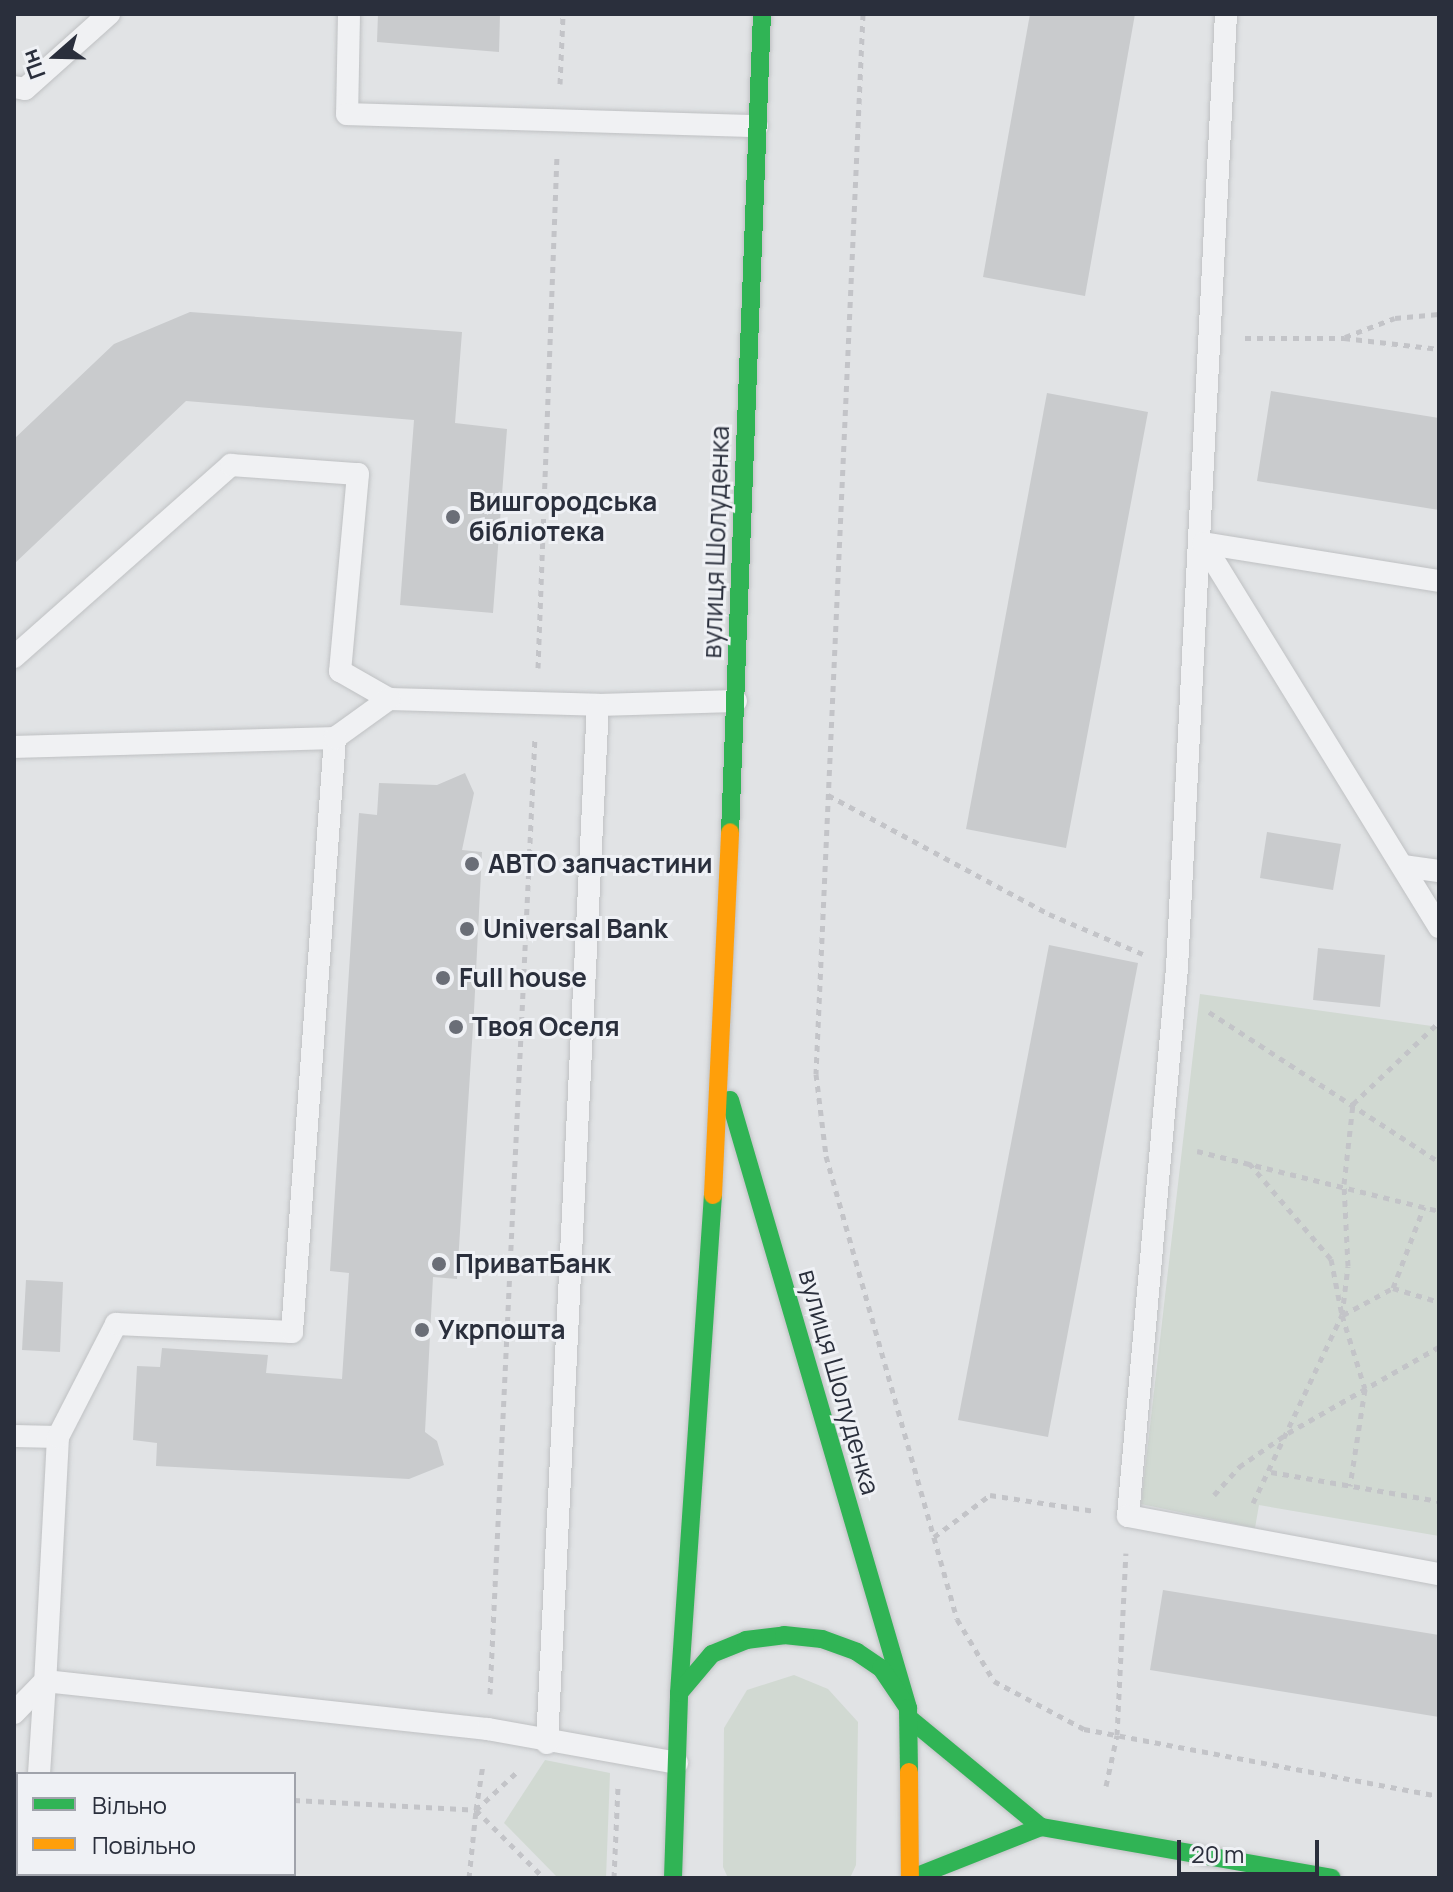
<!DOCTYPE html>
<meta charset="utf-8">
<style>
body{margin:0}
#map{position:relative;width:1453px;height:1892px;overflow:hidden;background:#e1e3e5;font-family:Manrope,sans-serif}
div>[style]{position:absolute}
.green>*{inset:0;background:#d1d9d2}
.building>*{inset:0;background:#c9cbcd}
.path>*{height:5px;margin-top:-2.5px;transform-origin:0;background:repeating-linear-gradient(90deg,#c3c4c8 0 6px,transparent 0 12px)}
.roads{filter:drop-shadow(0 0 2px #bfc1c3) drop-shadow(0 0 2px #bfc1c3)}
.lane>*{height:22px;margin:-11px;padding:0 11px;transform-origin:11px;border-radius:11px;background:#f0f1f3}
.fast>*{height:18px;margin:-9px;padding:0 9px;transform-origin:9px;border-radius:9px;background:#30b455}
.slow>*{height:18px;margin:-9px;padding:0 9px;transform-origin:9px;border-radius:9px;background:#ff9f0a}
.dots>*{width:22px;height:22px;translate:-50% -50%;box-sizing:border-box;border:4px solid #eff1f5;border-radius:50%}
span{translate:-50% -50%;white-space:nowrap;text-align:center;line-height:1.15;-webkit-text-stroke:6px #eff1f5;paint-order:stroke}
.poi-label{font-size:26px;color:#2a2f3c;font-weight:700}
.left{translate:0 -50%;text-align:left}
.street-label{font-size:26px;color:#2a2f3c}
.frame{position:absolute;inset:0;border:16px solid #2a2f3c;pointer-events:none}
.legend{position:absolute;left:16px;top:1772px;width:280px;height:104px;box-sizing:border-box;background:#eff1f5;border:2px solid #a0a3ab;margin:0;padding:10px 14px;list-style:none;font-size:24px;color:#2a2f3c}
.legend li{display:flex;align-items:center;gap:16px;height:40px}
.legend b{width:40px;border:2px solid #a0a3ab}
.north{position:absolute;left:16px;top:16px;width:80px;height:80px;-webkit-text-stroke:6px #eff1f5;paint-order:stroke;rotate:250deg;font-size:22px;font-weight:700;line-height:32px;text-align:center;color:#2a2f3c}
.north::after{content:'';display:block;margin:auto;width:28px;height:36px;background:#2a2f3c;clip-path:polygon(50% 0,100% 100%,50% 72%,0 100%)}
.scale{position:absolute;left:1177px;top:1840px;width:142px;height:36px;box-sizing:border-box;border:4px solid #2a2f3c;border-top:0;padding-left:10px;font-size:24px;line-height:28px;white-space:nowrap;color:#2a2f3c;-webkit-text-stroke:6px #eff1f5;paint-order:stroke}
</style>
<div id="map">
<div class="green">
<i style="clip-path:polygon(1200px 994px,1439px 1027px,1439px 1536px,1259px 1505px,1255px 1528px,1141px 1504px)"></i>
<i style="clip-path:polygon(794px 1675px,828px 1689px,858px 1722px,856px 1865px,850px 1878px,728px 1878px,723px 1867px,724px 1728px,747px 1690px)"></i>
<i style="clip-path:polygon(545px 1760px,610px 1773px,606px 1878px,558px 1878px,504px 1823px)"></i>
</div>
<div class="building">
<i style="clip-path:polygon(378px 14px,500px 14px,499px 52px,377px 42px)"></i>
<i style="clip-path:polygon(1030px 14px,1135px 14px,1085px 296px,983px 277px)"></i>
<i style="clip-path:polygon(190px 312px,462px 332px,455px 423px,507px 429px,493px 613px,400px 605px,414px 420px,186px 401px,14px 564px,14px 439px,114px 344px)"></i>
<i style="clip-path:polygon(1271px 391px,1439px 418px,1439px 510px,1257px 481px)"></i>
<i style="clip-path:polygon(1047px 393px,1148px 412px,1066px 848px,966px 829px)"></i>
<i style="clip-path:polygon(465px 773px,474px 793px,462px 850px,482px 852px,474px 1011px,457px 1279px,433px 1277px,425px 1432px,437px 1441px,444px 1465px,409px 1479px,156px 1466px,157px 1443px,133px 1440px,137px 1366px,160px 1367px,162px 1348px,268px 1355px,266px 1373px,342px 1379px,349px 1273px,330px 1271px,359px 813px,377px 815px,379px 783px,437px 785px)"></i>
<i style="clip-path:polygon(1267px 832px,1341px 844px,1333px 890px,1260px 878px)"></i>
<i style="clip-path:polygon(1049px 945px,1138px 963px,1048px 1437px,958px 1420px)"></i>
<i style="clip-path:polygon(1318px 948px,1385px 955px,1380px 1007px,1313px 1000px)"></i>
<i style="clip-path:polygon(26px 1280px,63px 1282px,60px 1352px,22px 1350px)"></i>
<i style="clip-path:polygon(1163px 1590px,1439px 1635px,1439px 1717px,1150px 1670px)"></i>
</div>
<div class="path">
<i style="left:863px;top:14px;width:1061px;rotate:92.54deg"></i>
<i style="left:816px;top:1074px;width:83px;rotate:83deg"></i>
<i style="left:826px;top:1156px;width:481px;rotate:74.2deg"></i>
<i style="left:957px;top:1619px;width:72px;rotate:59.2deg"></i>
<i style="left:994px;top:1681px;width:102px;rotate:28.1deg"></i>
<i style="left:1084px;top:1729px;width:361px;rotate:10.7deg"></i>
<i style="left:560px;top:84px;width:70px;rotate:-87.5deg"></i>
<i style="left:1345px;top:337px;width:53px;rotate:-20.8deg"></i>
<i style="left:1395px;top:318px;width:44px;rotate:-5.2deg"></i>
<i style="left:1245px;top:338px;width:99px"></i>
<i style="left:1344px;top:338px;width:96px;rotate:6.6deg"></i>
<i style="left:538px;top:668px;width:514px;rotate:-87.88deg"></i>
<i style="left:828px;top:795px;width:251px;rotate:28.3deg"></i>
<i style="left:1049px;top:914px;width:102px;rotate:23.1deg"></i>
<i style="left:1209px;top:1012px;width:275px;rotate:33.1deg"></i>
<i style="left:1197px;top:1151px;width:249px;rotate:13.9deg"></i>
<i style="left:1249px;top:1163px;width:126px;rotate:49.5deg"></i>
<i style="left:1331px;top:1259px;width:57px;rotate:78.9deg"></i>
<i style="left:1342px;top:1315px;width:77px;rotate:72.7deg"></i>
<i style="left:1365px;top:1389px;width:98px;rotate:98.8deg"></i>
<i style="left:1393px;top:1288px;width:87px;rotate:-69.1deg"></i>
<i style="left:1343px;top:1315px;width:57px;rotate:-28.4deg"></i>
<i style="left:1393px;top:1288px;width:48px;rotate:16.9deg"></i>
<i style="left:1271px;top:1472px;width:170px;rotate:9.8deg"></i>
<i style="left:1214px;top:1495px;width:38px;rotate:-48deg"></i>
<i style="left:1239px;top:1467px;width:60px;rotate:-34.8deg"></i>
<i style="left:1288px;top:1433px;width:174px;rotate:-29.7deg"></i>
<i style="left:1253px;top:1503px;width:208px;rotate:-64.7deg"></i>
<i style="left:1342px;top:1315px;width:49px;rotate:-83deg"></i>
<i style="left:1348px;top:1266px;width:82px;rotate:-92.8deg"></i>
<i style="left:1344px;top:1184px;width:81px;rotate:-83.6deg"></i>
<i style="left:1353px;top:1104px;width:119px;rotate:-43.6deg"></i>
<i style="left:934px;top:1537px;width:70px;rotate:-36.9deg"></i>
<i style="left:990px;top:1495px;width:106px;rotate:8.7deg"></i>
<i style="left:490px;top:1694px;width:957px;rotate:-87.31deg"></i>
<i style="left:1106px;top:1786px;width:52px;rotate:-77.8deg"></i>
<i style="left:1117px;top:1735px;width:182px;rotate:-87.2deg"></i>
<i style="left:294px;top:1800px;width:182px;rotate:3.1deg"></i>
<i style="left:476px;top:1810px;width:96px;rotate:45deg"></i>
<i style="left:476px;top:1810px;width:47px;rotate:-81.3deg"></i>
<i style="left:469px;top:1878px;width:68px;rotate:-84.1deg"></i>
<i style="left:476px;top:1810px;width:59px;rotate:-42.9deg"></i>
<i style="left:614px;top:1878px;width:90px;rotate:-87.5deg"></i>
</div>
<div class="roads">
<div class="lane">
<i style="left:349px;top:14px;width:100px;rotate:91.1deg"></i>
<i style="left:347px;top:114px;width:410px;rotate:1.7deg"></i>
<i style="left:1226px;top:14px;width:955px;rotate:92.94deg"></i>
<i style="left:1177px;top:968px;width:550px;rotate:95.11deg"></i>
<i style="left:1128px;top:1516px;width:316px;rotate:10.6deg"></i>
<i style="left:14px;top:87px;width:11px;rotate:10deg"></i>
<i style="left:25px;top:89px;width:113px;rotate:-41.8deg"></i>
<i style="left:1439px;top:581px;width:239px;rotate:-170.9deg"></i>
<i style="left:1203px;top:543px;width:451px;rotate:58.4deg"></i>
<i style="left:14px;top:657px;width:290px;rotate:-41.5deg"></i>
<i style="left:231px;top:465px;width:127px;rotate:4.1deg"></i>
<i style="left:358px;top:474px;width:198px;rotate:95.2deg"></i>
<i style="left:340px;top:671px;width:56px;rotate:29.7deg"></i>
<i style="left:389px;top:699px;width:209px;rotate:1.6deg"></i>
<i style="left:598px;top:705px;width:138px;rotate:-1.7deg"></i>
<i style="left:14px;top:747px;width:321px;rotate:-1.6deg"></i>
<i style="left:1403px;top:866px;width:36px;rotate:8deg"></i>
<i style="left:14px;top:1436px;width:44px;rotate:1.3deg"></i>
<i style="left:58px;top:1437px;width:244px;rotate:93deg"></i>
<i style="left:45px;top:1681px;width:446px;rotate:6.2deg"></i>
<i style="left:488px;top:1729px;width:192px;rotate:10.2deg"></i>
<i style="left:58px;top:1437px;width:127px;rotate:-62.8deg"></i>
<i style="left:116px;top:1324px;width:176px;rotate:2.6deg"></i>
<i style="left:292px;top:1332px;width:596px;rotate:-85.86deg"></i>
<i style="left:335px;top:738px;width:67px;rotate:-35.8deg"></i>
<i style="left:14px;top:1713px;width:45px;rotate:-45.9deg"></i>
<i style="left:547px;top:1743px;width:1039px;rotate:-87.19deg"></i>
<i style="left:39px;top:1774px;width:93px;rotate:-86.3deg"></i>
<i style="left:33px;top:1878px;width:4px;rotate:-90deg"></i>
</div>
<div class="fast">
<i style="left:730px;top:832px;width:819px;rotate:-87.76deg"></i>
<i style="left:730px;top:1100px;width:634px;rotate:73.68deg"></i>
<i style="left:679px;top:1693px;width:499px;rotate:-86.1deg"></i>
<i style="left:910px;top:1719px;width:170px;rotate:39.5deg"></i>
<i style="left:1041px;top:1827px;width:295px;rotate:9.9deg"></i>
<i style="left:673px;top:1878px;width:185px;rotate:-88.1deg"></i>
<i style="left:679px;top:1693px;width:51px;rotate:-49.8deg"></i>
<i style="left:712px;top:1654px;width:37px;rotate:-22deg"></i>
<i style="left:746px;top:1640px;width:38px;rotate:-7deg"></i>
<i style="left:784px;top:1635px;width:38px;rotate:6deg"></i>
<i style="left:822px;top:1639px;width:37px;rotate:20deg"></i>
<i style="left:857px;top:1652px;width:29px;rotate:34deg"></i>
<i style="left:881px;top:1668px;width:48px;rotate:56deg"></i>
<i style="left:908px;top:1708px;width:64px;rotate:89.1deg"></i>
<i style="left:912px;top:1878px;width:139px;rotate:-21.6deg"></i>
</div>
<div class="slow">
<i style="left:713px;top:1195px;width:363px;rotate:-87.3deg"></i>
<i style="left:909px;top:1772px;width:106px;rotate:89.5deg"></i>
</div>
</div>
<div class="dots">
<i style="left:453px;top:517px;background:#6a6e77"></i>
<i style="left:472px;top:864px;background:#6a6e77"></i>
<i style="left:467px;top:929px;background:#6a6e77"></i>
<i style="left:443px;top:978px;background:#6a6e77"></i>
<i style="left:456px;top:1027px;background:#6a6e77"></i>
<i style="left:439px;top:1264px;background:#6a6e77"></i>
<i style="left:422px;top:1330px;background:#6a6e77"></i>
</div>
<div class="poi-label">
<span class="left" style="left:469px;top:517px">Вишгородська<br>бібліотека</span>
<span class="left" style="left:488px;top:864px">АВТО запчастини</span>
<span class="left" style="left:483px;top:929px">Universal Bank</span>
<span class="left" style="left:459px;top:978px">Full house</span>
<span class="left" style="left:472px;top:1027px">Твоя Оселя</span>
<span class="left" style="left:455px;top:1264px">ПриватБанк</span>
<span class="left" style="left:438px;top:1330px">Укрпошта</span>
</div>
<div class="street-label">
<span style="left:716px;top:542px;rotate:-88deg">вулиця Шолуденка</span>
<span style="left:839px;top:1382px;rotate:74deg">вулиця Шолуденка</span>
</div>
<div class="frame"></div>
<ul class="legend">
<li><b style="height:10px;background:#30b455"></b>Вільно</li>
<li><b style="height:10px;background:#ff9f0a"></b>Повільно</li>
</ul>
<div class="north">Пн</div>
<div class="scale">20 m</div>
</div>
